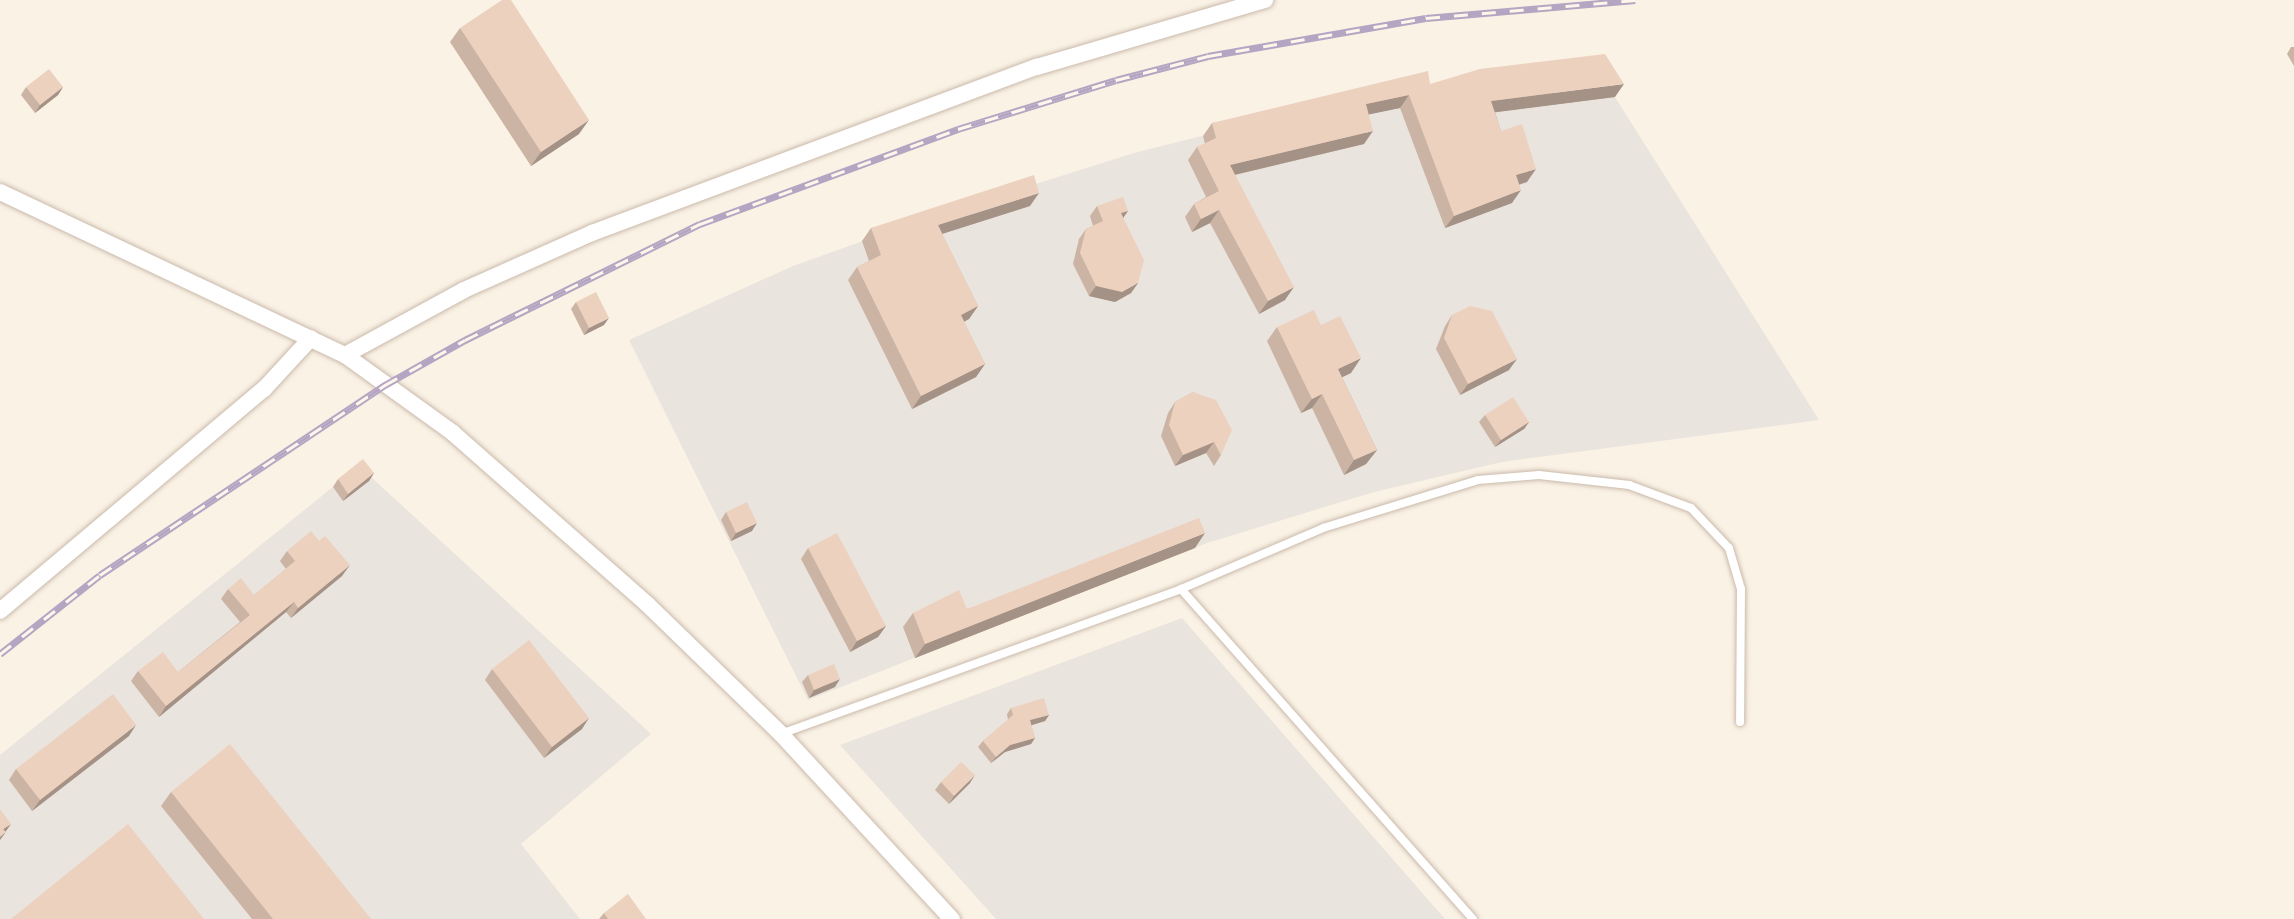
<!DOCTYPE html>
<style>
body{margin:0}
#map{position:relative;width:2294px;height:919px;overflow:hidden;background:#faf2e5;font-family:"Roboto Condensed",sans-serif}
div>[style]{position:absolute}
.industrial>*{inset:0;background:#eae4df}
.roads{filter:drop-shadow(0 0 2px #cabaac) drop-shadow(0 0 2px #cabaac)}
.lane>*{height:8px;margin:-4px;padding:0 4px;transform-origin:4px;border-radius:4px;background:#fff}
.street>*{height:16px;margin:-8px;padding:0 8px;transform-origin:8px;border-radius:8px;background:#fff}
.rail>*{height:7px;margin-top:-3.5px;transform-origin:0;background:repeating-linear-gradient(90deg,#fdf6eb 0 14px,#b5a5c2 0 28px);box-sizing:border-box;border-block:2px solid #b5a5c2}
.wall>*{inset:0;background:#cbb4a4}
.shaded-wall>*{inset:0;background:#a59286}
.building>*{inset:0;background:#ecd1bf}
span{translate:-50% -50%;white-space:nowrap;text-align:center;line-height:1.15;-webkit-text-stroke:4.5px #fdf6eb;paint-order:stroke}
</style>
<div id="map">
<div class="industrial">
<i style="clip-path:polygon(1596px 67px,1819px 420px,1502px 462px,1374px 492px,1207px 543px,808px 700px,629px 340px,793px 266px,925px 219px,1134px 153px,1352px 98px)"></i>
<i style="clip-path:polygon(359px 466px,651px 734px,521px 844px,580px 919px,0 919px,0 755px)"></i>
<i style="clip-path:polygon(1182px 618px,1445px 919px,996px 919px,840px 745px)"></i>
</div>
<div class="roads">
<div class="lane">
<i style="left:1181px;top:589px;width:155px;rotate:-23.2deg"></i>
<i style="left:1323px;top:528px;width:162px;rotate:-17.2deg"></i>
<i style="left:1478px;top:480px;width:61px;rotate:-4.7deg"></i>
<i style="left:1539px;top:475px;width:91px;rotate:6.3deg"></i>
<i style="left:1629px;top:485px;width:66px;rotate:20.4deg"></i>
<i style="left:1691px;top:508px;width:55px;rotate:46.5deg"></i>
<i style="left:1729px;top:548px;width:43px;rotate:73.7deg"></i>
<i style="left:1741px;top:589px;width:133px;rotate:90.4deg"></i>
<i style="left:781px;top:734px;width:425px;rotate:-19.9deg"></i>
<i style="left:1181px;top:589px;width:441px;rotate:48.5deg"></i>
</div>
<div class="street">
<i style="left:0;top:192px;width:382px;rotate:25.3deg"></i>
<i style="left:345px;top:355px;width:133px;rotate:35.8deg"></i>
<i style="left:453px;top:433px;width:259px;rotate:41.4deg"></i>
<i style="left:647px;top:604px;width:187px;rotate:44.1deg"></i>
<i style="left:781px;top:734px;width:252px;rotate:47.3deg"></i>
<i style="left:345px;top:355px;width:136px;rotate:-28.6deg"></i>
<i style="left:464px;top:290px;width:140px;rotate:-24deg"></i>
<i style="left:592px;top:233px;width:475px;rotate:-20.5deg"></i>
<i style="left:1037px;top:67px;width:238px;rotate:-16.4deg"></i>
<i style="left:0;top:611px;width:345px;rotate:-40.1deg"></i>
<i style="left:264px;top:389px;width:69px;rotate:-47.3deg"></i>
</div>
</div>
<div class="rail">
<i style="left:0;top:654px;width:127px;rotate:-38.3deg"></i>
<i style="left:100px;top:575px;width:343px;rotate:-33.7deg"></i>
<i style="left:385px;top:385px;width:92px;rotate:-29.4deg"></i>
<i style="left:465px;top:340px;width:262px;rotate:-26.3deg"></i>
<i style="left:700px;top:224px;width:275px;rotate:-20.2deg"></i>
<i style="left:958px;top:129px;width:165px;rotate:-17.2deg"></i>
<i style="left:1116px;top:80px;width:95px;rotate:-14.6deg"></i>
<i style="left:1208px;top:56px;width:221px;rotate:-9.9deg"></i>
<i style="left:1426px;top:18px;width:210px;rotate:-4.9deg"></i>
</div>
<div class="wall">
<i style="clip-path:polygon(460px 28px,579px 134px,531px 166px,450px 42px)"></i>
<i style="clip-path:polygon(2291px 47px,2294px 47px,2294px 66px,2287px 54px)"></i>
<i style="clip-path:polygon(1430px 84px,1615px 97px,1495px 112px,1501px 131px,1527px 182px,1519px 185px,1512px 203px,1445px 228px,1400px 108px,1369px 114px,1364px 144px,1235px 175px,1285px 300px,1259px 314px,1210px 223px,1192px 232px,1185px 217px,1194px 204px,1206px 197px,1188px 160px,1197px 147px,1205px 144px,1203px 136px,1212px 123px)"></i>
<i style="clip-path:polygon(26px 87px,63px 87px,58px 95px,35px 113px,21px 95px)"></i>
<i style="clip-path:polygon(1030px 206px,942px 234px,978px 306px,969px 319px,964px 322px,985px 364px,976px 377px,912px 409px,848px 280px,857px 267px,869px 261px,862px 241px,871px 228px)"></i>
<i style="clip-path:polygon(1097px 206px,1128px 211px,1123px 218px,1138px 283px,1131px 293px,1115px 302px,1089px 296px,1073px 264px,1079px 239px,1086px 229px,1093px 226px,1090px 216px)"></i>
<i style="clip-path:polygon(576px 302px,604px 325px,584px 335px,571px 309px)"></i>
<i style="clip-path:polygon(1452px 315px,1509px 370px,1460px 395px,1436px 349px,1445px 326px)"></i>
<i style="clip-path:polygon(1321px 325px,1351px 373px,1342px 377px,1377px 450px,1366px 464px,1344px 475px,1312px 408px,1301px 413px,1267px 341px,1277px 327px)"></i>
<i style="clip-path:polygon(1193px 392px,1221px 455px,1214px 466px,1206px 453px,1175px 466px,1161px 436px,1168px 413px,1175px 402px)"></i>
<i style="clip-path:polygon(1485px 415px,1529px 422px,1524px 429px,1495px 447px,1479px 422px)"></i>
<i style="clip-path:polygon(374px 473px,369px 481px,343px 501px,333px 487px,338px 479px)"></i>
<i style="clip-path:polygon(726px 512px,752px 531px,731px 541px,721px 520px)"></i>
<i style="clip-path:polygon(808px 548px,886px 626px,878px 637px,850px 652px,801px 559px)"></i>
<i style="clip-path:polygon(1195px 548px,915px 658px,903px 627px,913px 613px,967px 609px)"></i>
<i style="clip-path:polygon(287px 551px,342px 576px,291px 618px,286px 612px,159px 717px,131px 681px,138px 671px,178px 672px,240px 622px,221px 599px,228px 589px,254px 595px,286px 569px,280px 561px)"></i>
<i style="clip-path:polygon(492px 669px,582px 729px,544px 758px,485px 680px)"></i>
<i style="clip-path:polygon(808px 675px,835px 687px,809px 698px,802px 682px)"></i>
<i style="clip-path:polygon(1011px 708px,1049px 715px,1045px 721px,1031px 725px,1035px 738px,1031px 744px,1005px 752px,991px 763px,978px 747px,983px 741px,1008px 720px,1007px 714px)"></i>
<i style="clip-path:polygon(129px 736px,32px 811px,9px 780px,16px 769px)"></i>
<i style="clip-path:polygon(941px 782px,970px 783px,949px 804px,935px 790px)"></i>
<i style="clip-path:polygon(171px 792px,371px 919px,252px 919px,161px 806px)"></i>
<i style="clip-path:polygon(604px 913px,646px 919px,599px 919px)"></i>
</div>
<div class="shaded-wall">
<i style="clip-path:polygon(1624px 84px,1615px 97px,1482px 114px,1491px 101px)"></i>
<i style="clip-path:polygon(63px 87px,58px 95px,35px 113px,40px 105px)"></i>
<i style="clip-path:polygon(1409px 95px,1400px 108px,1357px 117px,1366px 104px)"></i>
<i style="clip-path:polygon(589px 120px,579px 134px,531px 166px,541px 152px)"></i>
<i style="clip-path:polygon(1373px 131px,1364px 144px,1221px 178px,1230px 165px)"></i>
<i style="clip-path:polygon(1536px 169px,1527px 182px,1507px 188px,1516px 175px)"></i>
<i style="clip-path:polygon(1521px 190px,1512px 203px,1445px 228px,1454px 216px)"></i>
<i style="clip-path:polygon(1039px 193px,1030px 206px,929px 238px,938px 225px)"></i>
<i style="clip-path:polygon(1219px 210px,1210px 223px,1192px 232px,1201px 219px)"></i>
<i style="clip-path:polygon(1128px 211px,1121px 221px,1121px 213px)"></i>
<i style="clip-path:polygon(1138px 283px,1131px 293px,1115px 302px,1089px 296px,1096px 286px)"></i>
<i style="clip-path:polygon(1294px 287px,1285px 300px,1259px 314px,1268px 301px)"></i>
<i style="clip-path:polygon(978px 306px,969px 319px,952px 328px,961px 315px)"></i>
<i style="clip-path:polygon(609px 318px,604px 325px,584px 335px,589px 328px)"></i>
<i style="clip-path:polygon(1361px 358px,1351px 373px,1328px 384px,1338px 369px)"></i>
<i style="clip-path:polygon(1517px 359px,1509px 370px,1460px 395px,1468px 384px)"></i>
<i style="clip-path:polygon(985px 364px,976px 377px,912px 409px,921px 396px)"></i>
<i style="clip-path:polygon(1322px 394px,1312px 408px,1301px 413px,1312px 399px)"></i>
<i style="clip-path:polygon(1529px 422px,1524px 429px,1495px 447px,1501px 440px)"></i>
<i style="clip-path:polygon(1214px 442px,1206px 453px,1175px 466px,1183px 455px)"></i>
<i style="clip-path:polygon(1377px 450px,1366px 464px,1344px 475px,1354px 460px)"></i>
<i style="clip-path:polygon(374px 473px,369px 481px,343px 501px,348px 494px)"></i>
<i style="clip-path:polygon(757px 523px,752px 531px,731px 541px,736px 533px)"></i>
<i style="clip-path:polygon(1205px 533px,1195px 548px,915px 658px,925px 644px)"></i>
<i style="clip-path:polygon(350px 565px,342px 576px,291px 618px,298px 608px)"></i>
<i style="clip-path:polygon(294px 602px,286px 612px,159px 717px,166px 706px)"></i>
<i style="clip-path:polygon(886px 626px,878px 637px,850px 652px,857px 641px)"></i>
<i style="clip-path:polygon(840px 679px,835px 687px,809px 698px,814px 690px)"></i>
<i style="clip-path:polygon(1049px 715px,1045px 721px,1026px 727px,1030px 720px)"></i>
<i style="clip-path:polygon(589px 718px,582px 729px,544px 758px,552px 747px)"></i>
<i style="clip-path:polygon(136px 725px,129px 736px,32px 811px,40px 800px)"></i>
<i style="clip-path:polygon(1035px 738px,1031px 744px,1005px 752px,991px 763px,996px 757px,1010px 745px)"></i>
<i style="clip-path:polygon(975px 775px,970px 783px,949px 804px,954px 796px)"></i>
<i style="clip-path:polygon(11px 824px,4px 834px,6px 832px,0 840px,0 834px,3px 829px)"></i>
</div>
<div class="building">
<i style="clip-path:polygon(502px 0,511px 0,589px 120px,541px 152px,460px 28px)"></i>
<i style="clip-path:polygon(1605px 54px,1624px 84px,1491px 101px,1501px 131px,1522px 124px,1536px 169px,1516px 175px,1521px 190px,1454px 216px,1409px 95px,1366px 104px,1373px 131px,1230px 165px,1294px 287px,1268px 301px,1219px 210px,1201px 219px,1194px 204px,1219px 191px,1197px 147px,1216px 138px,1212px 123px,1428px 71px,1430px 84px,1480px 69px)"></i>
<i style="clip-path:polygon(49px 69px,63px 87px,40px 105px,26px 87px)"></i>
<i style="clip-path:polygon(1034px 175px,1039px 193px,938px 225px,978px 306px,961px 315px,985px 364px,921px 396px,857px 267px,881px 255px,871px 228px)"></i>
<i style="clip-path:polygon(1123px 197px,1128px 211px,1121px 213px,1144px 260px,1138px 283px,1122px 292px,1096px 286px,1080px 253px,1086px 229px,1103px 221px,1097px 206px)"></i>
<i style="clip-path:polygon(596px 292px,609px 318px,589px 328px,576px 302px)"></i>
<i style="clip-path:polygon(1470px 306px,1492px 311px,1517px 359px,1468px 384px,1444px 338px,1452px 315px)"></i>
<i style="clip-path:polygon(1314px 310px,1321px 325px,1340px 316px,1361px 358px,1338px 369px,1377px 450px,1354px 460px,1322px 394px,1312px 399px,1277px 327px)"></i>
<i style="clip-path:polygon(1193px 392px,1216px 400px,1232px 430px,1221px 455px,1214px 442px,1183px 455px,1169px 425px,1175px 402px)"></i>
<i style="clip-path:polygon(1513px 397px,1529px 422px,1501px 440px,1485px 415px)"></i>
<i style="clip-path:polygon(363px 459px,374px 473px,348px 494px,338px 479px)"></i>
<i style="clip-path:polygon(747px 502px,757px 523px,736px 533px,726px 512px)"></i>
<i style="clip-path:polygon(1199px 518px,1205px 533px,925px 644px,913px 613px,959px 590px,967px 609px)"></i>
<i style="clip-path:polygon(311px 531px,319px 541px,325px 536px,350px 565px,298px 608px,294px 602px,166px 706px,138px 671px,163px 652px,178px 672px,250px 615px,228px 589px,241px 578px,254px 595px,295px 561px,287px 551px)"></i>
<i style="clip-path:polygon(837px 533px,886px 626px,857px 641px,808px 548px)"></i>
<i style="clip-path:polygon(529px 640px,589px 718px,552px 747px,492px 669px)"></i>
<i style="clip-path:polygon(834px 664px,840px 679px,814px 690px,808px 675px)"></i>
<i style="clip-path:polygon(113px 694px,136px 725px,40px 800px,16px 769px)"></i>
<i style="clip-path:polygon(1044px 698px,1049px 715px,1030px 720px,1035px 738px,1010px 745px,996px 757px,983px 741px,1013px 715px,1011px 708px)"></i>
<i style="clip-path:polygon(230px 744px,371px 919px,273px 919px,171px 792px)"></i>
<i style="clip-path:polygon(961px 762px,975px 775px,954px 796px,941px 782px)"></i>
<i style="clip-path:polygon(0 809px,11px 824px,3px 829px,6px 832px,0 837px)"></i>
<i style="clip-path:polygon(128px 824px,204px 919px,11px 919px)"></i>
<i style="clip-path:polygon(628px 894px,646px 919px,608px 919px,604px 913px)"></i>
</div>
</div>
